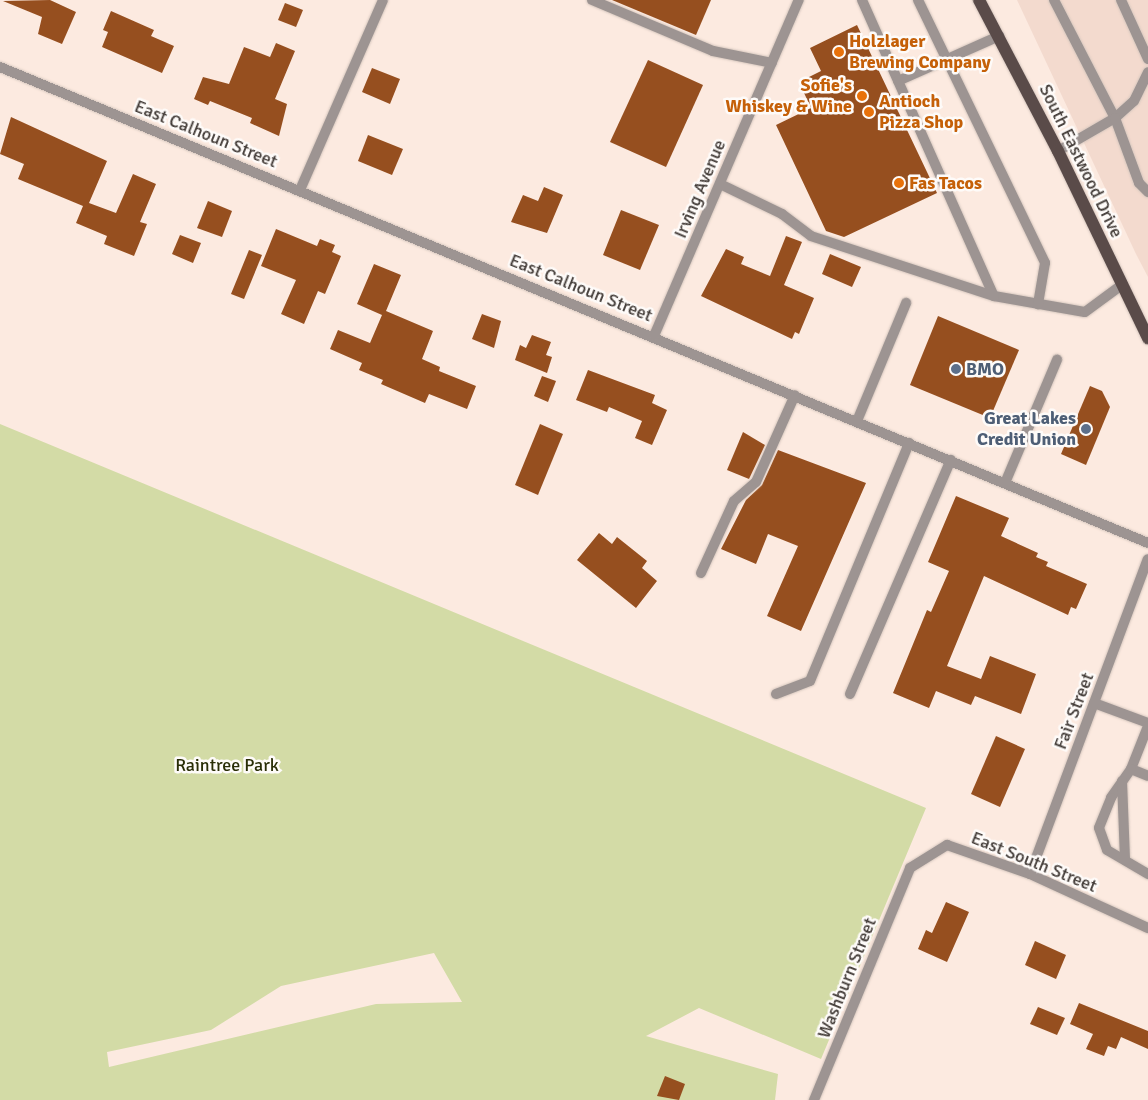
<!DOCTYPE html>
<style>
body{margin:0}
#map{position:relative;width:1148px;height:1100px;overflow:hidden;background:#fceae0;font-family:Signika,sans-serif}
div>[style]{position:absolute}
.built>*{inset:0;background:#f3dace}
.green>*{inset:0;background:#d3dba6}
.building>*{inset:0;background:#964f1f}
.roads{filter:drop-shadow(0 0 1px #d6c7be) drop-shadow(0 0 1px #d6c7be)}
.service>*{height:10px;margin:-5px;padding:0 5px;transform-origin:5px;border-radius:5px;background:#9d9492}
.minor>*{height:10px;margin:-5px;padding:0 5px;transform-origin:5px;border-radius:5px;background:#9d9492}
.primary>*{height:12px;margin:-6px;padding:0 6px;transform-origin:6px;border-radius:6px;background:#5a4b49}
.dots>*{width:14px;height:14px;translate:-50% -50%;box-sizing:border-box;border:2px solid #fefbf9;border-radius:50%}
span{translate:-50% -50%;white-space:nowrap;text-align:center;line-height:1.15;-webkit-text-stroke:5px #fefbf9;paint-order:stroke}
.food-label{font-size:18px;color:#c56008;font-weight:700}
.left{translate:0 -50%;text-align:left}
.right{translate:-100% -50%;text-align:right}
.street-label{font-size:18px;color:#403935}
.service-label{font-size:18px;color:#4e5e75;font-weight:700}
.park-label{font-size:18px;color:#292d06}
</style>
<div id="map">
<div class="built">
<i style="clip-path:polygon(1017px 0,1148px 0,1148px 277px,1136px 254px)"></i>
</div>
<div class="green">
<i style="clip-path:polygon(evenodd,0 424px,926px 808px,821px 1059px,699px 1008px,646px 1036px,778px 1074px,775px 1100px,0 1100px,0 424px,434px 953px,462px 1002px,376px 1004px,109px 1067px,107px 1052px,211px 1030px,281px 986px,434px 953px)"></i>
</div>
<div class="building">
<i style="clip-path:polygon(50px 0,76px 12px,62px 44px,38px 34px,42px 17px,3px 1px)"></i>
<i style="clip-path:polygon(612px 0,711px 0,696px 35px)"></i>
<i style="clip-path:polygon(285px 3px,303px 10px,296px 27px,278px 20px)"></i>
<i style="clip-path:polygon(111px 11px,154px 30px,151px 36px,174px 46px,162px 73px,102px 47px,108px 32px,103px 30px)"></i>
<i style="clip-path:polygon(857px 25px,937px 193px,844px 237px,826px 231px,776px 125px,811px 108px,799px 82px,821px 71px,810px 48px)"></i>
<i style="clip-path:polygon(276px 43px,295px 51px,275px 99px,287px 104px,279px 136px,250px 123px,252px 118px,210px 101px,208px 105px,194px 99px,203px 77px,229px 84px,244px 47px,270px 57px)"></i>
<i style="clip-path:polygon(648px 60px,703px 85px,666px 167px,610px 142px)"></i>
<i style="clip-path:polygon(372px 68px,400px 79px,390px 104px,362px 92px)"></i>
<i style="clip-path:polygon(11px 117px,107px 161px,89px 203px,116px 213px,133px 174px,156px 184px,140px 222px,147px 224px,134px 256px,104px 244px,107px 236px,76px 223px,83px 206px,18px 179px,24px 164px,0 154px)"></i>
<i style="clip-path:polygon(368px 135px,403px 149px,392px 175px,358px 161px)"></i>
<i style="clip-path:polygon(544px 187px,563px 195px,547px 233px,511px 222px,523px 195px,538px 201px)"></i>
<i style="clip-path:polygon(208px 201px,232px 211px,222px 237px,197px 228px)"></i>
<i style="clip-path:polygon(621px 210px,659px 225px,640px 270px,603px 255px)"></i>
<i style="clip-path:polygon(276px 229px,317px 246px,320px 239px,335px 245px,332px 252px,341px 256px,325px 294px,318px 291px,304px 324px,281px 314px,296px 280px,261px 266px)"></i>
<i style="clip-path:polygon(180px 235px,201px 243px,193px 263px,172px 254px)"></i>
<i style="clip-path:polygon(786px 236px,802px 242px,784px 285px,814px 298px,799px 334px,795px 332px,792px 339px,701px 296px,726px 249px,744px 257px,741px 264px,770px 276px)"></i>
<i style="clip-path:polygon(249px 250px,262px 255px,244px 299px,231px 294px)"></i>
<i style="clip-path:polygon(830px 254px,861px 267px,852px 287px,822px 274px)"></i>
<i style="clip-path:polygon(374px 264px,401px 275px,386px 311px,433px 331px,422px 359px,440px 367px,439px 371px,476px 386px,467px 409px,429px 394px,425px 403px,381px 384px,383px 380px,359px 370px,362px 363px,330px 349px,338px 330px,370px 343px,382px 315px,357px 304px)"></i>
<i style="clip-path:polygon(482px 314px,501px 321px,494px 348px,472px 339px)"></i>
<i style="clip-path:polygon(938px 316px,1019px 350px,990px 418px,910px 385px)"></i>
<i style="clip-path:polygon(532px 335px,551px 342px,546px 355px,552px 357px,547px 373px,515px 360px,520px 345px,526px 348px)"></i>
<i style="clip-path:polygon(588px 370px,655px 395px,652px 403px,667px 410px,652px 445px,635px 438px,642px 421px,609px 407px,607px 412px,576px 400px)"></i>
<i style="clip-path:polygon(542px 376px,556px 381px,548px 402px,534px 396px)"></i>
<i style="clip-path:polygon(1090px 386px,1102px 391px,1110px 407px,1086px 465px,1061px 454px)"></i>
<i style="clip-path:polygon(540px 424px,563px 434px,538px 495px,515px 485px)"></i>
<i style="clip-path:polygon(743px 432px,765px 445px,749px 479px,727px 470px)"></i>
<i style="clip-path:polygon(778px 450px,866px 483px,801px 631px,767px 616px,798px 546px,768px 534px,756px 564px,721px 549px,746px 500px,762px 485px)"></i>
<i style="clip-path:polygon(956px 496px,1009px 518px,1001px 536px,1038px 553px,1036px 557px,1048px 562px,1046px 566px,1087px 584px,1076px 609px,1071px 607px,1068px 615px,984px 576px,947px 666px,981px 679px,990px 656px,1036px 674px,1021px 714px,975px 696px,971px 705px,936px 691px,929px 708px,893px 693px,927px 610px,931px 612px,949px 571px,928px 562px)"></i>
<i style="clip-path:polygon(599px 533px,612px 544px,617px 537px,647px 561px,642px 568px,657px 581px,636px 608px,577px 560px)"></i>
<i style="clip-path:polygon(996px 736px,1025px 749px,1000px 807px,971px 794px)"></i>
<i style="clip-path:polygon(946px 902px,969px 912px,947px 962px,918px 949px,926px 930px,932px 933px)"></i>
<i style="clip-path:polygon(1035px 941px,1066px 955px,1056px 979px,1025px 965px)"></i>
<i style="clip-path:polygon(1079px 1003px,1148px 1031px,1148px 1049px,1121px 1037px,1116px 1049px,1108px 1046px,1104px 1056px,1086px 1049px,1093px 1034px,1070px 1024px)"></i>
<i style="clip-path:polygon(1038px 1007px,1065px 1018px,1057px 1035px,1030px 1024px)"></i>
<i style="clip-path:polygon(665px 1076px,685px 1084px,679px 1100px,657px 1096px)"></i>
</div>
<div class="roads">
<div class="service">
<i style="left:592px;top:0;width:131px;rotate:22.9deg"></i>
<i style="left:713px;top:51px;width:60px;rotate:11.5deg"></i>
<i style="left:862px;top:0;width:324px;rotate:66deg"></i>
<i style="left:994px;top:296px;width:92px;rotate:10deg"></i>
<i style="left:1085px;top:312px;width:47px;rotate:-36.4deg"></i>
<i style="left:918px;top:0;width:292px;rotate:64.2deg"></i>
<i style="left:1045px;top:263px;width:42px;rotate:99.7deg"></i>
<i style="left:1054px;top:0;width:133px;rotate:62.7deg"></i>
<i style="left:1115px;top:118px;width:25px;rotate:-42deg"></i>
<i style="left:1134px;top:101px;width:32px;rotate:-64deg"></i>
<i style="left:1121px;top:0;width:65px;rotate:65.4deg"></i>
<i style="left:898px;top:81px;width:111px;rotate:-24deg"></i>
<i style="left:1058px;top:151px;width:66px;rotate:-30.1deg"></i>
<i style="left:1115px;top:118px;width:69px;rotate:69.7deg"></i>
<i style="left:1139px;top:183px;width:13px;rotate:45deg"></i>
<i style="left:720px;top:184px;width:69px;rotate:25.8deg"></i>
<i style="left:782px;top:214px;width:36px;rotate:37deg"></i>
<i style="left:811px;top:236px;width:193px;rotate:18.2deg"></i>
<i style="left:857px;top:421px;width:128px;rotate:-67.4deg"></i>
<i style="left:1005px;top:483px;width:134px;rotate:-67.1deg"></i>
<i style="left:701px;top:573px;width:79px;rotate:-65.4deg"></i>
<i style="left:734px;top:501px;width:29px;rotate:-41deg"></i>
<i style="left:756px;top:482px;width:95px;rotate:-65.9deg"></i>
<i style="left:776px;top:694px;width:36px;rotate:-21deg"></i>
<i style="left:810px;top:681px;width:258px;rotate:-67.4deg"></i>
<i style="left:850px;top:694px;width:255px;rotate:-66.7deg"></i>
<i style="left:1094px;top:703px;width:58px;rotate:20.3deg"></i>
<i style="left:1148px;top:726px;width:46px;rotate:111.6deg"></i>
<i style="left:1131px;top:769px;width:18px;rotate:22deg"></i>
<i style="left:1131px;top:769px;width:35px;rotate:125deg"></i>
<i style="left:1111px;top:798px;width:32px;rotate:112deg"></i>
<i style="left:1099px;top:828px;width:23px;rotate:70deg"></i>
<i style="left:1107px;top:850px;width:48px;rotate:30.3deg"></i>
<i style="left:1122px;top:781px;width:79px;rotate:87.8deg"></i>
</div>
<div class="minor">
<i style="left:0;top:67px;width:1243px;rotate:22.52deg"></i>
<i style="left:300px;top:190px;width:207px;rotate:-66.4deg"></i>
<i style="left:654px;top:336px;width:366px;rotate:-66.7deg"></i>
<i style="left:1030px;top:874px;width:336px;rotate:-69.5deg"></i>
<i style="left:814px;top:1100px;width:251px;rotate:-67.5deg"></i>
<i style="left:910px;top:868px;width:44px;rotate:-31.9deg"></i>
<i style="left:947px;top:845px;width:88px;rotate:19.3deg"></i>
<i style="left:1030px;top:874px;width:130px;rotate:24.6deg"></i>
</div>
<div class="primary">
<i style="left:979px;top:0;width:170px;rotate:62.4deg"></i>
<i style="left:1058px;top:151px;width:208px;rotate:64.3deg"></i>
</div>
</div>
<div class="dots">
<i style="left:839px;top:52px;background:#e8710a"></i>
<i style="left:862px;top:96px;background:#e8710a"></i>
<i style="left:869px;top:112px;background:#e8710a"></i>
<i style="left:899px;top:183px;background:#e8710a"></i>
<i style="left:956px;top:369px;background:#5c6f8a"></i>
<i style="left:1086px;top:429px;background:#5c6f8a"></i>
</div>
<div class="food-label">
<span class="left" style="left:849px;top:52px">Holzlager<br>Brewing Company</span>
<span class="right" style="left:852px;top:96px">Sofie's<br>Whiskey &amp; Wine</span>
<span class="left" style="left:879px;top:112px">Antioch<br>Pizza Shop</span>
<span class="left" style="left:909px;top:183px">Fas Tacos</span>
</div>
<div class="street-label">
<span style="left:206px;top:134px;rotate:22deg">East Calhoun Street</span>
<span style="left:1081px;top:161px;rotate:64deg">South Eastwood Drive</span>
<span style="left:700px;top:189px;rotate:-67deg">Irving Avenue</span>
<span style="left:581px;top:288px;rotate:22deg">East Calhoun Street</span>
<span style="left:1074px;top:711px;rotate:-69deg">Fair Street</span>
<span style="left:1034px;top:862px;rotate:22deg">East South Street</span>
<span style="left:847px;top:978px;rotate:-68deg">Washburn Street</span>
</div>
<div class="service-label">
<span class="left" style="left:966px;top:369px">BMO</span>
<span class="right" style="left:1076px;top:429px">Great Lakes<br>Credit Union</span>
</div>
<div class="park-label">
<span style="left:227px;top:765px">Raintree Park</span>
</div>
</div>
